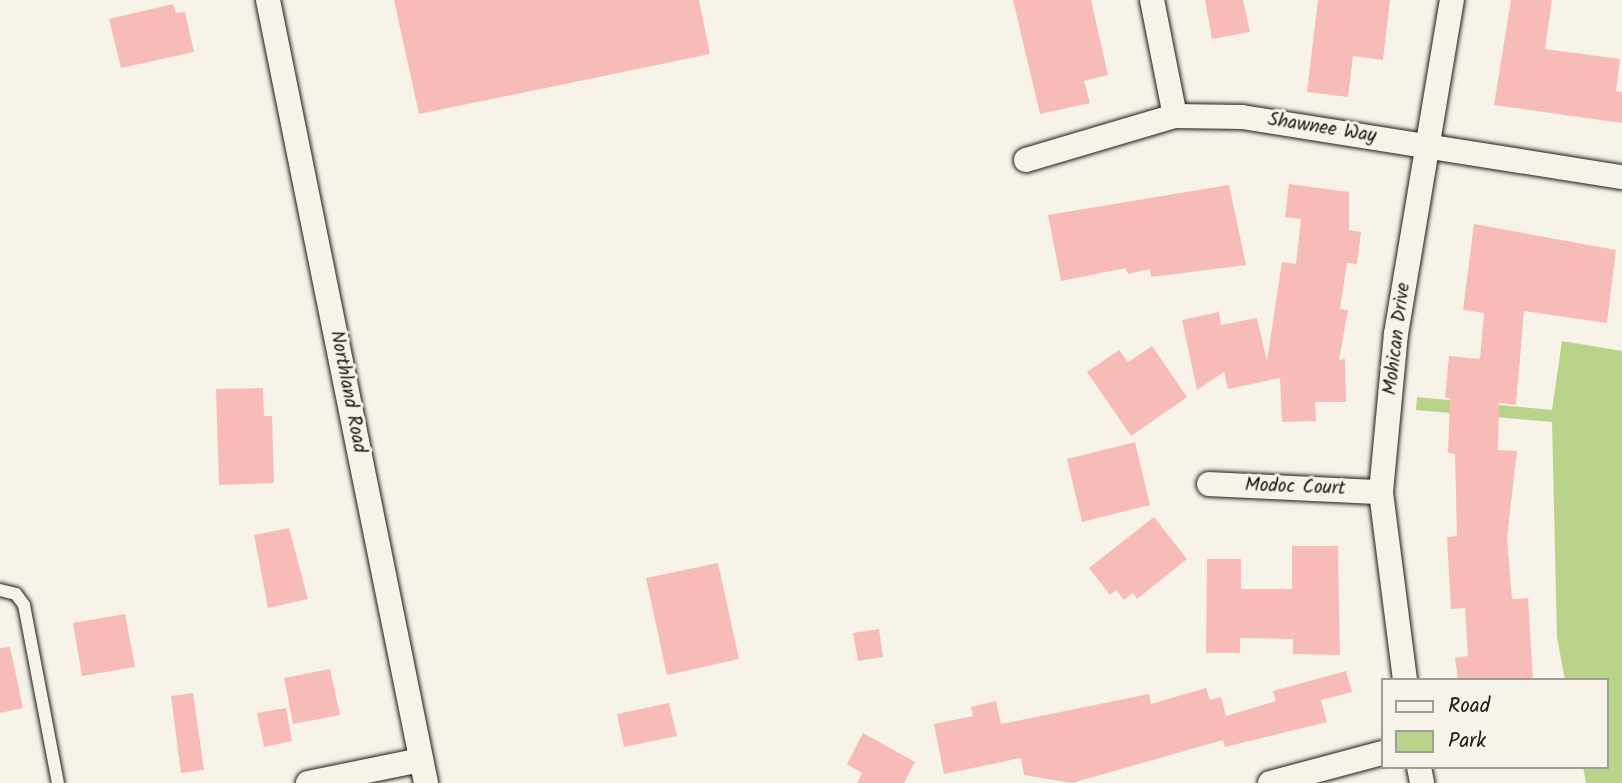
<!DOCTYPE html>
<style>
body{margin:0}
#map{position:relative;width:1622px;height:783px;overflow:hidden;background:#f7f3e8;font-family:Kalam,sans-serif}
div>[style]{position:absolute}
.green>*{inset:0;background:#bad38a}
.building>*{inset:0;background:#f8bcb8}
.roads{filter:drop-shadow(0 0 2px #1c1c1c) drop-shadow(0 0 2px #1c1c1c)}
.service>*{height:12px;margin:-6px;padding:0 6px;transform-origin:6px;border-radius:6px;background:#f7f3e8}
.minor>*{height:24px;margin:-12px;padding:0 12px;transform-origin:12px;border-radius:12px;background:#f7f3e8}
span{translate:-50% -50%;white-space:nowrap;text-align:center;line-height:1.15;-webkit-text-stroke:6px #f7f3e8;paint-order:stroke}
.street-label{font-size:19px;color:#1c1c1c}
.legend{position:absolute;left:1381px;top:678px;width:228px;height:91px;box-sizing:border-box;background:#f7f3e8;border:2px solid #9f9d96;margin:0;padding:9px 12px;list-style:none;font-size:21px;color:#1c1c1c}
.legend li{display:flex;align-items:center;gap:14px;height:35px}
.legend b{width:35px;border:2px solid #9f9d96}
</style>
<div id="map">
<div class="green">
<i style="clip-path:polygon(1562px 341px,1622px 351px,1622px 783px,1586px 783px,1583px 767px,1606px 767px,1606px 680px,1565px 680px,1557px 637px,1552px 422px,1416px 410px,1417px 397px,1552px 410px)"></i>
</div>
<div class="building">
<i style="clip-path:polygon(394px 0,699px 0,710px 54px,419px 114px)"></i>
<i style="clip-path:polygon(1013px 0,1091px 0,1108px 75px,1084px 81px,1090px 103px,1040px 114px)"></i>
<i style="clip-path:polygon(1205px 0,1243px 0,1250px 32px,1212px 39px)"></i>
<i style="clip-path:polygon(1318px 0,1390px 0,1383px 60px,1353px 56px,1348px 97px,1307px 92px)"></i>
<i style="clip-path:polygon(1511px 0,1552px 0,1545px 49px,1620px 59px,1616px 91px,1622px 92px,1622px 123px,1494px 105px)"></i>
<i style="clip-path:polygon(173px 4px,176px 13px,185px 12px,194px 52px,121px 68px,109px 19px)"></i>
<i style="clip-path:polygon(1289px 184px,1349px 192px,1349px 230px,1361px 232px,1357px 264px,1347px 263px,1340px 309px,1348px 310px,1339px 360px,1345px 359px,1346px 402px,1315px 402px,1316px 421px,1282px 422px,1280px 378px,1228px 389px,1224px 372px,1197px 390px,1182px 320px,1219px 312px,1221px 325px,1257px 318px,1267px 361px,1282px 262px,1296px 264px,1301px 219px,1285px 217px)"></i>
<i style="clip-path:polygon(1229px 185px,1246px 265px,1151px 277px,1150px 269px,1128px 274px,1126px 268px,1061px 281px,1048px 215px)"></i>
<i style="clip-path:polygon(1474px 224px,1616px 250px,1607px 323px,1524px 311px,1516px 405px,1499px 403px,1498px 450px,1517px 451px,1507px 538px,1512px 599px,1528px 598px,1533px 680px,1458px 680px,1455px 658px,1468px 656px,1465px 608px,1451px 609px,1447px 537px,1457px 536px,1455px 454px,1448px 453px,1450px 398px,1445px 398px,1449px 356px,1480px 359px,1484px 313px,1463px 310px)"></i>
<i style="clip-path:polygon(1152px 346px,1187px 397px,1131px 436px,1087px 372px,1119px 350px,1128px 362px)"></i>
<i style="clip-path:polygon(263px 388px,264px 416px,272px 416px,274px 483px,219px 485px,216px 389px)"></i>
<i style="clip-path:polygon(1135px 442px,1150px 505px,1082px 522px,1067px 459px)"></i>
<i style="clip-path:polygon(1154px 517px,1187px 559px,1137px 599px,1133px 593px,1124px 600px,1116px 590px,1110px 595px,1089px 568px)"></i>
<i style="clip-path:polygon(289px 528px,308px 599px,268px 608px,254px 535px)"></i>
<i style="clip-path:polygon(1292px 546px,1338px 546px,1340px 655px,1293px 654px,1293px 639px,1240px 638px,1240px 653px,1206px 653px,1207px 559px,1241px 559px,1241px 589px,1292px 589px)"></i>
<i style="clip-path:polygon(718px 563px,739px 659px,667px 675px,646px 578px)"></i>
<i style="clip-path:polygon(125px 614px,135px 667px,82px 676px,73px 623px)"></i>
<i style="clip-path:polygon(879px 629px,883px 657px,858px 661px,853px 633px)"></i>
<i style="clip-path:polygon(10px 647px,23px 708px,0 713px,0 648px)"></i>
<i style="clip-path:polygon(330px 669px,340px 715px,293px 724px,284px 678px)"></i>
<i style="clip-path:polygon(1346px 671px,1352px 692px,1321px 700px,1327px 722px,1225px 747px,1223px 740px,1072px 783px,1024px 775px,1021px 758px,944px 774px,934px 724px,973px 716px,971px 707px,996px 701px,1001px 724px,1149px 694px,1151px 704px,1206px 688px,1210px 700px,1221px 697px,1226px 716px,1276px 701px,1273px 691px)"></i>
<i style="clip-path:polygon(193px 693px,204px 770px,181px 773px,171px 696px)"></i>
<i style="clip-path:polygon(669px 703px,677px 736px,624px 747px,617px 714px)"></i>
<i style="clip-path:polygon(286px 708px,292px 741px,264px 747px,257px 713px)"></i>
<i style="clip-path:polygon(863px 733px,915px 762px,904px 783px,857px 783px,862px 773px,847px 764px)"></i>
</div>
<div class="roads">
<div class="service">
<i style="left:0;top:590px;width:16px;rotate:14deg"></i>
<i style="left:16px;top:594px;width:14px;rotate:54deg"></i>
<i style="left:24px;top:605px;width:181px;rotate:79.2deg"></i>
</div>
<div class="minor">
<i style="left:268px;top:0;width:799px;rotate:78.59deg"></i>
<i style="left:1152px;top:0;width:118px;rotate:78.8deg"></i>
<i style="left:1026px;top:160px;width:155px;rotate:-16.5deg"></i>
<i style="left:1175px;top:116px;width:67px;rotate:0.9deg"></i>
<i style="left:1242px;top:117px;width:385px;rotate:9deg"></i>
<i style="left:1209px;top:484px;width:172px;rotate:2.7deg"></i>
<i style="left:1405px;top:680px;width:190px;rotate:-97.3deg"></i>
<i style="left:1381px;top:492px;width:159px;rotate:-84.6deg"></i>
<i style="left:1396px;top:334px;width:339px;rotate:-80.5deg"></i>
<i style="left:1419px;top:767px;width:16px;rotate:79deg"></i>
<i style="left:308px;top:783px;width:115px;rotate:-11.5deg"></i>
<i style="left:1270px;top:783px;width:116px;rotate:-15deg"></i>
</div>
</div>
<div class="street-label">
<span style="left:1322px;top:129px;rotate:9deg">Shawnee Way</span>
<span style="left:1398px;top:339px;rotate:-83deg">Mohican Drive</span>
<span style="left:347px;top:392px;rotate:79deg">Northland Road</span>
<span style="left:1295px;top:488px;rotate:2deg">Modoc Court</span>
</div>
<ul class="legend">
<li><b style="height:9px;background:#f7f3e8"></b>Road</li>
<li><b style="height:19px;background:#bad38a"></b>Park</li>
</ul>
</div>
